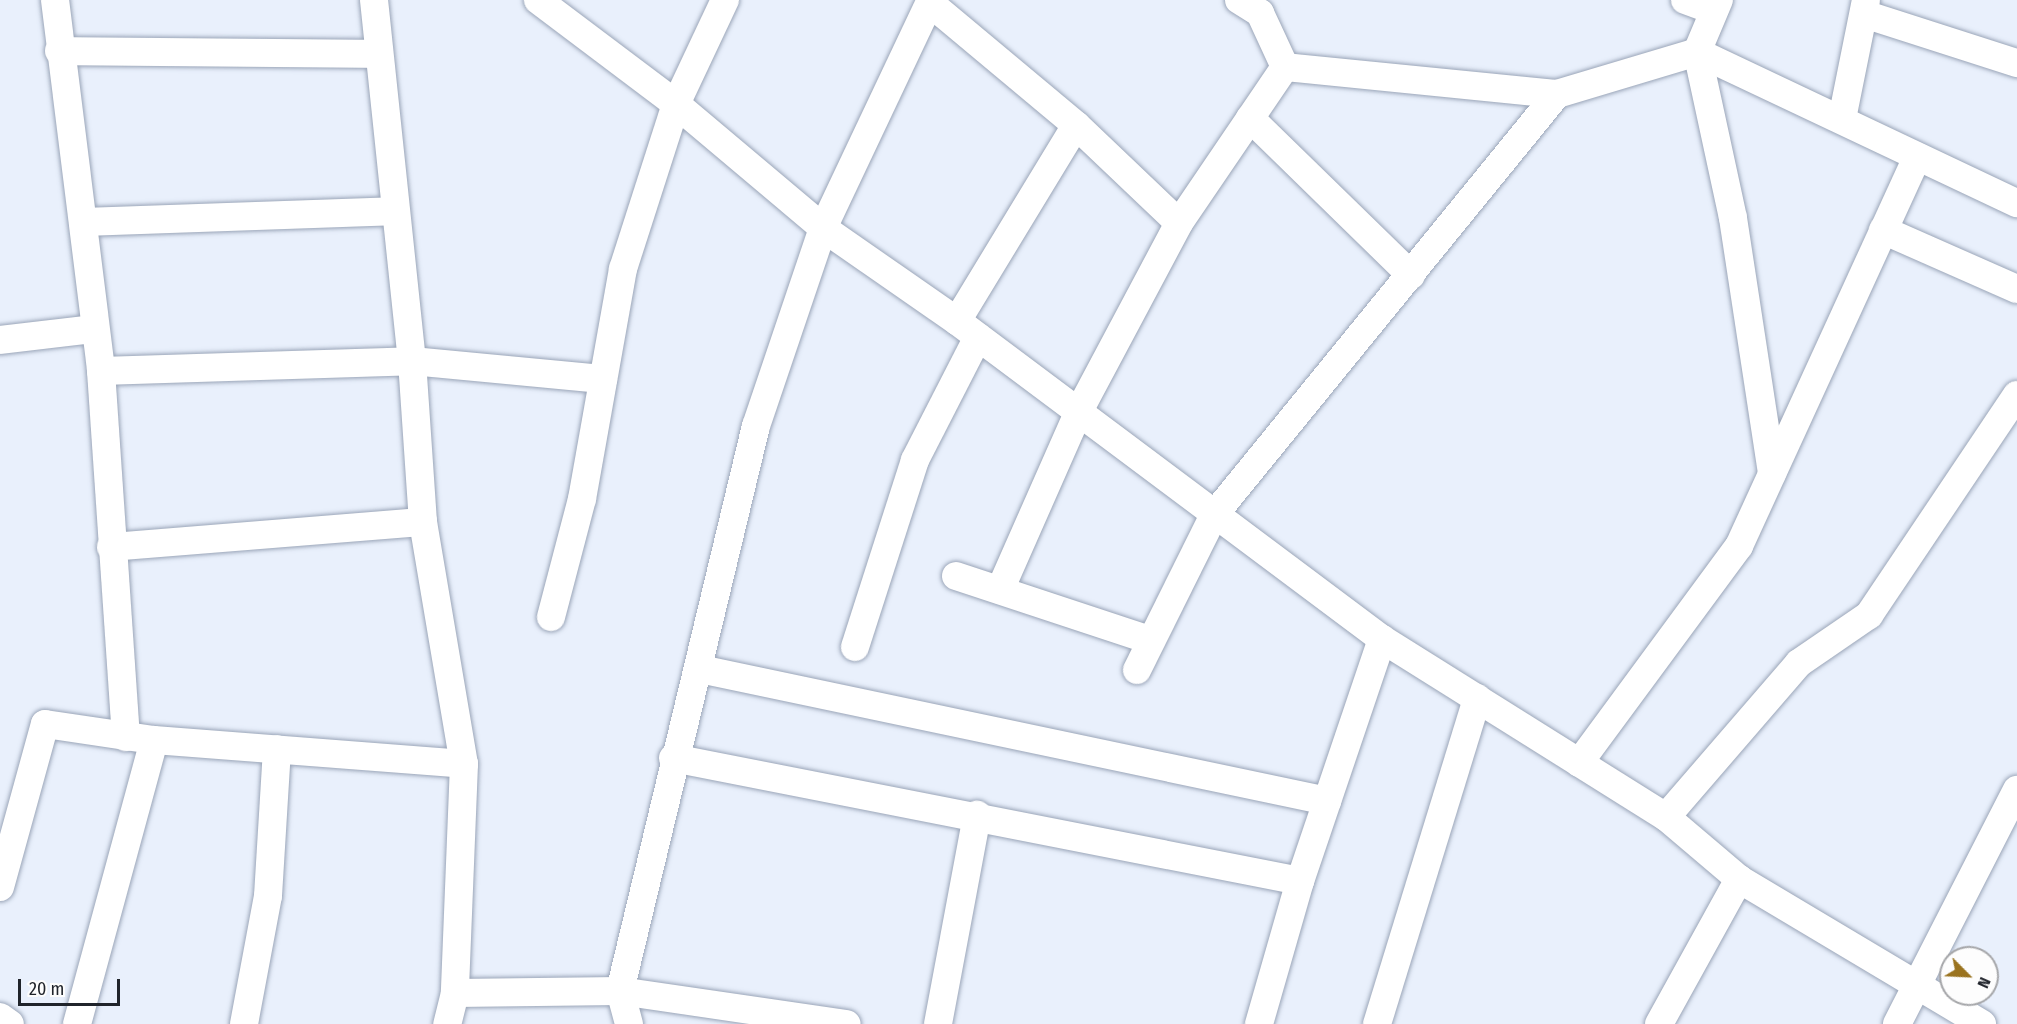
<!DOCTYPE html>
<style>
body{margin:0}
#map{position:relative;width:2017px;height:1024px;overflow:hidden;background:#e9f0fc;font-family:"Fira Sans Condensed",sans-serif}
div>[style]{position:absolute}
.roads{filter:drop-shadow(0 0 2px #9aa5b8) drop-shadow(0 0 2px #9aa5b8)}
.street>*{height:28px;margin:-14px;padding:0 14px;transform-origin:14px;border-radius:14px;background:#fff}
span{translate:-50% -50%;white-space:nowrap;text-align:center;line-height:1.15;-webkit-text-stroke:6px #fdfdfd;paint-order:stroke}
.north{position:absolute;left:1939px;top:946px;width:60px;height:60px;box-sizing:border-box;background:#fdfdfd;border:2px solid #a5a6a9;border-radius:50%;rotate:114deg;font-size:16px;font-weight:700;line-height:24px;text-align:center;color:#20242b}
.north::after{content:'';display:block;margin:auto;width:21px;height:27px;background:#9a731f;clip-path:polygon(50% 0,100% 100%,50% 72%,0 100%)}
.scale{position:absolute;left:18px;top:979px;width:102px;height:27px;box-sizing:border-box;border:3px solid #20242b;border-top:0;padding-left:8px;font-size:18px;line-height:21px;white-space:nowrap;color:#20242b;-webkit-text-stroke:4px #fdfdfd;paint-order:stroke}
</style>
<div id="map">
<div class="roads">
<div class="street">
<i style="left:55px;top:0;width:374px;rotate:82.9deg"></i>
<i style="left:101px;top:371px;width:367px;rotate:86.1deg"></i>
<i style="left:374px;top:0;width:363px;rotate:84deg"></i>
<i style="left:412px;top:361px;width:161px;rotate:86.1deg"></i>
<i style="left:423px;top:522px;width:245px;rotate:80.4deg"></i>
<i style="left:464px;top:764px;width:229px;rotate:92.3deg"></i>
<i style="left:455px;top:993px;width:32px;rotate:104deg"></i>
<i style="left:538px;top:0;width:173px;rotate:37deg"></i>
<i style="left:676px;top:104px;width:192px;rotate:40.1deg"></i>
<i style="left:823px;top:228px;width:163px;rotate:34.8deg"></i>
<i style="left:957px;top:321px;width:531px;rotate:36.81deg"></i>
<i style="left:1382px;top:639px;width:256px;rotate:108.7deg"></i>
<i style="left:1300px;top:881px;width:149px;rotate:106deg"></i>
<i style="left:1239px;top:0;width:25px;rotate:32deg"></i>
<i style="left:1260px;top:13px;width:60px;rotate:65.2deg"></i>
<i style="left:1285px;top:67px;width:273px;rotate:5.7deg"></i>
<i style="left:1685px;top:0;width:30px;rotate:20deg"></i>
<i style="left:930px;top:3px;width:190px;rotate:39.9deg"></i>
<i style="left:1076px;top:125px;width:142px;rotate:43.6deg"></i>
<i style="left:1864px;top:14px;width:161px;rotate:17.8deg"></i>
<i style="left:59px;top:51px;width:317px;rotate:0.5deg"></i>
<i style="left:1250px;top:118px;width:225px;rotate:44.3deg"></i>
<i style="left:1842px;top:119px;width:121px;rotate:-78.6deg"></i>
<i style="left:83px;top:222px;width:310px;rotate:-2deg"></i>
<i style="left:1883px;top:230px;width:146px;rotate:23.8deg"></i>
<i style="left:957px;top:321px;width:229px;rotate:-58.7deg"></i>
<i style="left:0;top:340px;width:94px;rotate:-6.7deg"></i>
<i style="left:101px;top:371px;width:311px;rotate:-1.8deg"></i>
<i style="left:412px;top:361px;width:192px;rotate:5.4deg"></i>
<i style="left:1772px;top:473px;width:258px;rotate:-98.7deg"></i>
<i style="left:1733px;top:218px;width:170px;rotate:-102.2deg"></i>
<i style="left:1697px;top:52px;width:354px;rotate:25.3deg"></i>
<i style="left:111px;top:547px;width:313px;rotate:-4.6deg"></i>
<i style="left:956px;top:576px;width:204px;rotate:18.3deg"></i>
<i style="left:1000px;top:590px;width:193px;rotate:-66.2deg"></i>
<i style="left:1078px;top:413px;width:215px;rotate:-62deg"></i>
<i style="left:1179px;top:223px;width:189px;rotate:-55.8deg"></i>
<i style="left:551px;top:617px;width:122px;rotate:-75.3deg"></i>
<i style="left:582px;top:499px;width:234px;rotate:-79.9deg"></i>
<i style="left:623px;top:269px;width:173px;rotate:-72.2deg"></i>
<i style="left:676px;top:104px;width:115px;rotate:-64.8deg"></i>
<i style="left:1382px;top:639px;width:335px;rotate:32.1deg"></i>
<i style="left:1666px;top:817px;width:96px;rotate:40.3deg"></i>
<i style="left:1739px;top:879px;width:283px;rotate:30.8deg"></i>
<i style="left:855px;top:647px;width:196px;rotate:-72.2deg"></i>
<i style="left:915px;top:460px;width:138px;rotate:-62.9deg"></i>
<i style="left:700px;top:669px;width:641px;rotate:11.89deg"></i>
<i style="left:1137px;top:670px;width:173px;rotate:-63.6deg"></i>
<i style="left:1214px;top:515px;width:543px;rotate:-50.83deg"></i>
<i style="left:1557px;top:94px;width:146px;rotate:-16.7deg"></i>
<i style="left:1697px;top:52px;width:56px;rotate:-67.1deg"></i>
<i style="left:673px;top:758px;width:639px;rotate:11.1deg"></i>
<i style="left:1579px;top:763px;width:270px;rotate:-53.6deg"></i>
<i style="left:1739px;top:546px;width:428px;rotate:-65.4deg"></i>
<i style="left:1666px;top:817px;width:203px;rotate:-49.2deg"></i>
<i style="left:1799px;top:663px;width:85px;rotate:-34.4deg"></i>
<i style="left:1869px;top:615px;width:265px;rotate:-56.1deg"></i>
<i style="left:0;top:887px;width:169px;rotate:-74.6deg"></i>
<i style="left:45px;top:724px;width:110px;rotate:8.4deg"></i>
<i style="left:154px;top:740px;width:311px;rotate:4.4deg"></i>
<i style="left:455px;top:993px;width:165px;rotate:-0.7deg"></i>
<i style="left:620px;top:991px;width:229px;rotate:8.3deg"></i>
<i style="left:0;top:1017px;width:12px;rotate:35deg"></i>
<i style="left:77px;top:1024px;width:294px;rotate:-74.8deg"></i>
<i style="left:244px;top:1024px;width:130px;rotate:-79.4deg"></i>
<i style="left:268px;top:896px;width:147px;rotate:-86.5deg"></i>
<i style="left:629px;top:1024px;width:34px;rotate:-105deg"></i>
<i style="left:620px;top:991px;width:581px;rotate:-76.47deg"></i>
<i style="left:756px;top:426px;width:209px;rotate:-71.3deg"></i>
<i style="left:823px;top:228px;width:252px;rotate:-64.7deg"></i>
<i style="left:938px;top:1024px;width:213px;rotate:-79.4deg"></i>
<i style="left:1377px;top:1024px;width:341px;rotate:-72.9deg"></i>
<i style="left:1659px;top:1024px;width:166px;rotate:-61.1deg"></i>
<i style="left:1897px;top:1024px;width:263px;rotate:-62.9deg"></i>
</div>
</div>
<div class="north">N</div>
<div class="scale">20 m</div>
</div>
